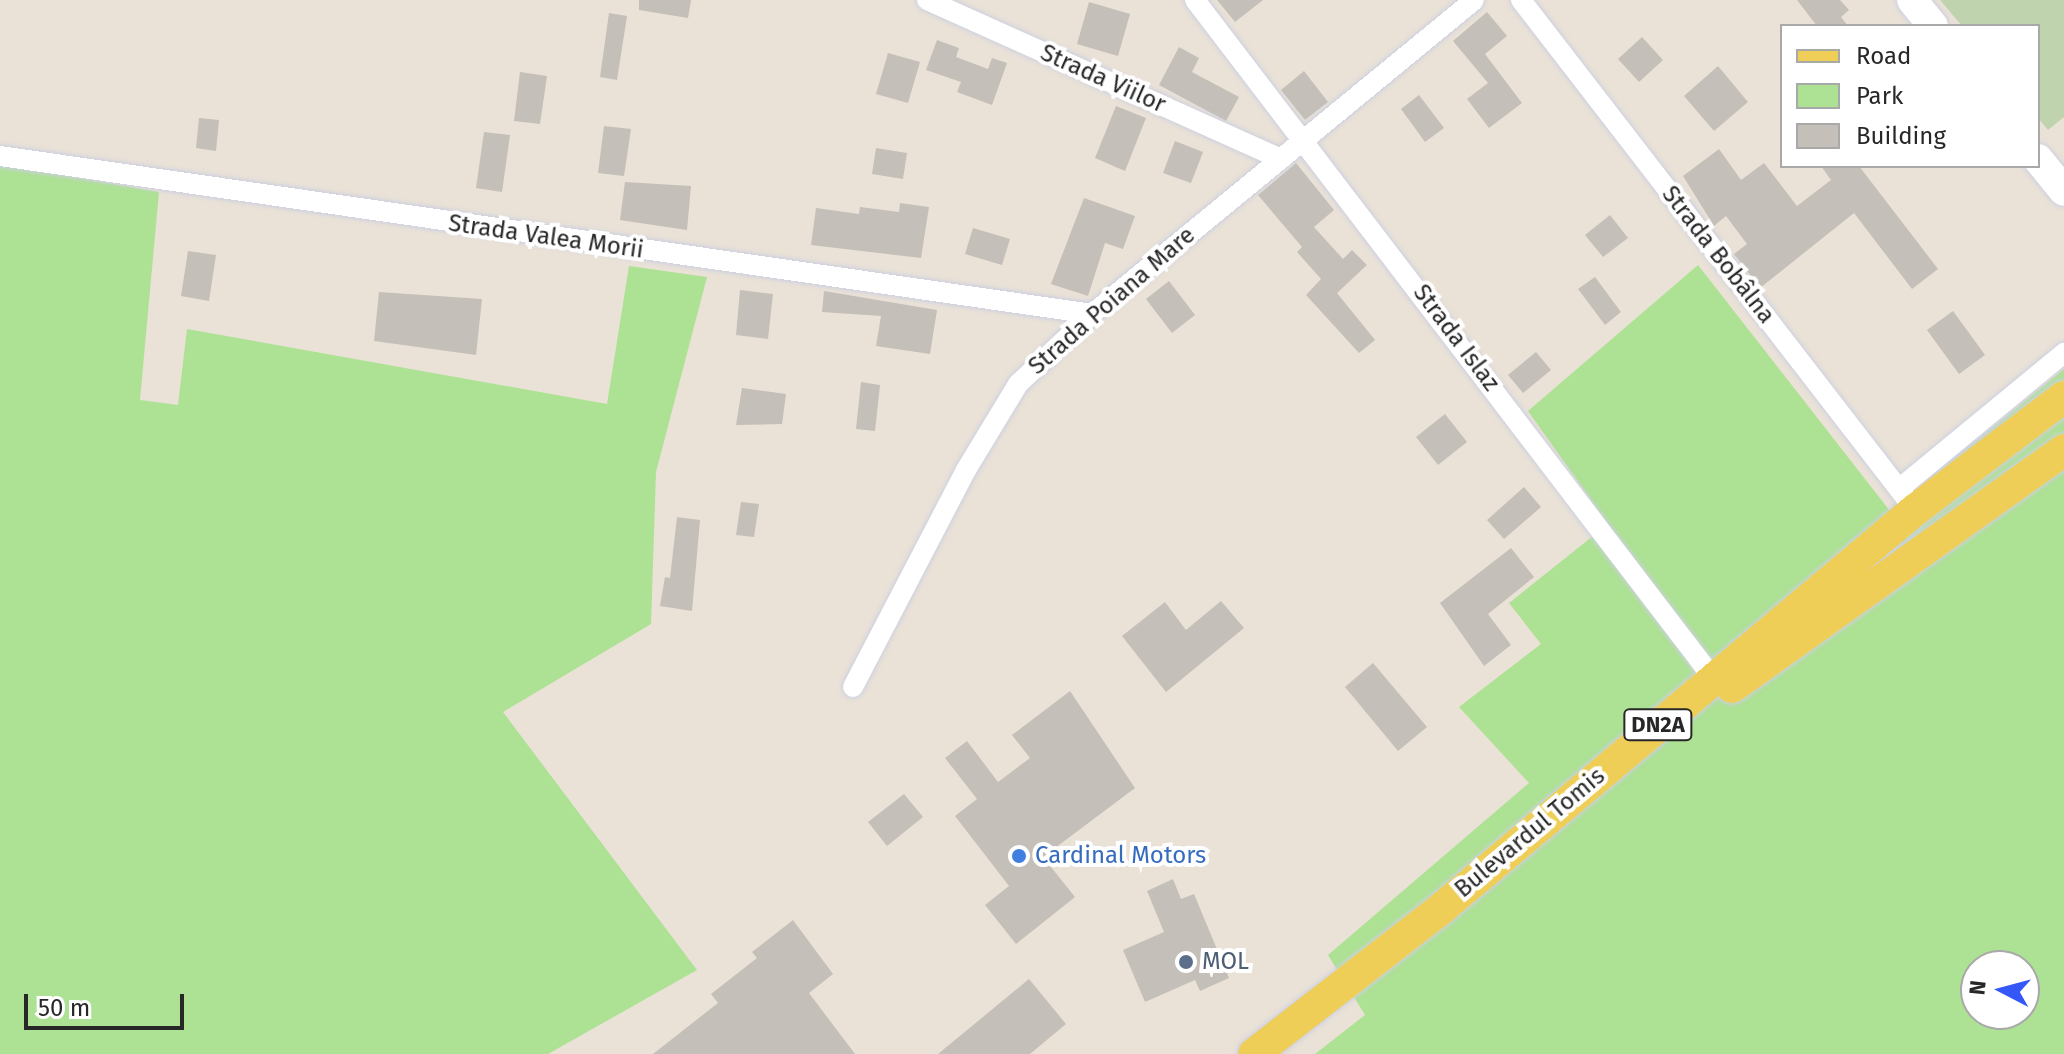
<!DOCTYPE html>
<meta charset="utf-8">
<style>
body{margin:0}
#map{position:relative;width:2064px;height:1054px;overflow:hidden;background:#eae2d7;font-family:"Fira Sans",sans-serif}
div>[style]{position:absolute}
.green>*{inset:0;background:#ade193}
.cemetery>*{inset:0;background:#c0d3af}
.building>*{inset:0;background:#c4bfb8}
.roads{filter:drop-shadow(0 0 2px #cdd0e0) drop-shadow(0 0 2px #cdd0e0)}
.street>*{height:20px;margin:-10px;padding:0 10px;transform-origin:10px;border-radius:10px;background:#fff}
.secondary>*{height:30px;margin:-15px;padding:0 15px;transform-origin:15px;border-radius:15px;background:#fff}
.primary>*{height:32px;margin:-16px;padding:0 16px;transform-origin:16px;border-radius:16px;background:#efce57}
.dots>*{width:22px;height:22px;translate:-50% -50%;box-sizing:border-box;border:4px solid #fff;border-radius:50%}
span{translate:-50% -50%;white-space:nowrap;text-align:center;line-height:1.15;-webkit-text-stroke:8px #fff;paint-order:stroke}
.shield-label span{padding:2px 6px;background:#fff;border:2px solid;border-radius:6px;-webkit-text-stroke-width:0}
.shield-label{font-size:22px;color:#272727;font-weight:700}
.street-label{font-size:24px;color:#272727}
.shop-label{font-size:24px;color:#366cbe}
.left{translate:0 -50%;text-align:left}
.service-label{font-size:24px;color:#4e5e75}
.legend{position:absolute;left:1780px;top:24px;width:260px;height:144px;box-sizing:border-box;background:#fff;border:2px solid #a9a9a9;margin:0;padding:10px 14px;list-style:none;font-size:24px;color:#272727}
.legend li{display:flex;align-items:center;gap:16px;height:40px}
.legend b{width:40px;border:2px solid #a9a9a9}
.north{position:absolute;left:1960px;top:950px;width:80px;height:80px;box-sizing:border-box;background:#fff;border:2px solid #a9a9a9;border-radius:50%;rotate:276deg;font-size:22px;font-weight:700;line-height:32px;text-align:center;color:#272727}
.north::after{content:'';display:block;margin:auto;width:28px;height:36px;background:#3657f8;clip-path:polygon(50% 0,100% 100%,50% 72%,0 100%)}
.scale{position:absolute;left:24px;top:994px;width:160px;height:36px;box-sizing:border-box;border:4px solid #272727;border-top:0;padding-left:10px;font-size:24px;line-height:28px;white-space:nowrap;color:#272727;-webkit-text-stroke:6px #fff;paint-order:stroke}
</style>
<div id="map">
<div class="green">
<i style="clip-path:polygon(0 164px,159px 192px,140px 400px,178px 405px,187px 329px,607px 404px,629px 266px,707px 277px,656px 472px,651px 624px,503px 712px,697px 970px,548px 1054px,0 1054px)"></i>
<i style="clip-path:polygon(evenodd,1698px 265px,1890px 511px,2064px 369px,2064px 1054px,1315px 1054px,1365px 1015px,1328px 955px,1529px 783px,1459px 707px,1541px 644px,1509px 603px,1608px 524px,1528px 411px,1698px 265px,1976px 966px,2024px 966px,2024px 1014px,1976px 1014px,1976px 966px)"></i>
</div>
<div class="cemetery">
<i style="clip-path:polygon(1940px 0,2064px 0,2064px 117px,2048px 130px,2038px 118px,2038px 26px,1962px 26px)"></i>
</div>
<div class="building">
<i style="clip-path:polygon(639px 0,691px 0,688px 18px,639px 10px)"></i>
<i style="clip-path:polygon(1217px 0,1263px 0,1235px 22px)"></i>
<i style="clip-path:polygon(1797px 0,1840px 0,1849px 10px,1841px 17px,1848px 26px,1817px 26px)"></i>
<i style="clip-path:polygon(1089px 2px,1130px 14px,1118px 56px,1077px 44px)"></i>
<i style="clip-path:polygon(1487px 12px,1507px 36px,1485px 54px,1522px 103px,1489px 128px,1467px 99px,1488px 83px,1453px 41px)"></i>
<i style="clip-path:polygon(609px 13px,627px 16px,617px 80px,600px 77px)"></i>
<i style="clip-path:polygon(1642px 37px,1663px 60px,1639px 82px,1618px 59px)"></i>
<i style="clip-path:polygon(937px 40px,959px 48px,956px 57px,988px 69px,992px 58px,1007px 63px,992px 105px,957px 92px,961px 82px,926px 70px)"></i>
<i style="clip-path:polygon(1179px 47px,1199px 58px,1192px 72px,1239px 97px,1226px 121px,1159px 85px)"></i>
<i style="clip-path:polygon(888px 53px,920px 62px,908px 103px,876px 94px)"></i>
<i style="clip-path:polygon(1718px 66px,1748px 102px,1714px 131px,1684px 96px)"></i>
<i style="clip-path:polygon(1304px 71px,1328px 102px,1305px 120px,1281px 90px)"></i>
<i style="clip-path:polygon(520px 72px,547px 76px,540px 124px,514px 121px)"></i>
<i style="clip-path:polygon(1419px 95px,1444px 128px,1425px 142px,1401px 109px)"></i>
<i style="clip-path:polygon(1116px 106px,1146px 118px,1125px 171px,1095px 158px)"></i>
<i style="clip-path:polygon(199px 118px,219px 120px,216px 151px,196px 148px)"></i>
<i style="clip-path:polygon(604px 126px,631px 129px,624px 176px,598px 173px)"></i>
<i style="clip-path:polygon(484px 132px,510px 135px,502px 192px,476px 188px)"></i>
<i style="clip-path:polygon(1175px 141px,1203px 152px,1191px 183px,1163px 173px)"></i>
<i style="clip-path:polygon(876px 148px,907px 153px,903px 179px,872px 174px)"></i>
<i style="clip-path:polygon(1719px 149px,1741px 180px,1764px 163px,1797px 206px,1831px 180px,1821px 166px,1859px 166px,1938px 269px,1912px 289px,1854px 213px,1760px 288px,1734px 254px,1747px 244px,1726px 216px,1714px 226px,1683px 176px)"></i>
<i style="clip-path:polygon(1296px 163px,1334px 210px,1314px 227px,1343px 259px,1352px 250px,1367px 265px,1337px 293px,1375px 340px,1359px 353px,1306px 295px,1321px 279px,1297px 252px,1302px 247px,1258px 195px)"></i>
<i style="clip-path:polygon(625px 182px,691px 186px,687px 230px,620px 220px)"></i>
<i style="clip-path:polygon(1084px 198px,1135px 216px,1123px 249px,1105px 243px,1088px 296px,1051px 284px)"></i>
<i style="clip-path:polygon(900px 203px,929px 207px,921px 258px,811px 245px,816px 208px,859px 214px,860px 207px,899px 212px)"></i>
<i style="clip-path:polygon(1610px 215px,1628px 238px,1603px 257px,1585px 235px)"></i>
<i style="clip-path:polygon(973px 228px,1010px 239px,1002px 265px,965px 254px)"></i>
<i style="clip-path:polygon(188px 251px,216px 255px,209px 301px,181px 296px)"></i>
<i style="clip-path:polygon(1595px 277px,1621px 312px,1605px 325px,1578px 289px)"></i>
<i style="clip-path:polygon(1169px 281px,1195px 315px,1172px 333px,1146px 299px)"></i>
<i style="clip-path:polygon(740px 290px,773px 294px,768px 339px,736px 335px)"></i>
<i style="clip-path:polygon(824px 291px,937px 310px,930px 354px,876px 346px,881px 316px,822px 312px)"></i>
<i style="clip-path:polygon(379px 292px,482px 299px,476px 355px,374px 341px)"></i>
<i style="clip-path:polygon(1953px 311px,1985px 355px,1959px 374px,1927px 330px)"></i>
<i style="clip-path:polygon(1536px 352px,1551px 370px,1523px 393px,1508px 375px)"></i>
<i style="clip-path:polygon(861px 382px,880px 385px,875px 431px,856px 429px)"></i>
<i style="clip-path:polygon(742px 388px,786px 394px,782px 424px,736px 425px)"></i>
<i style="clip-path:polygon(1445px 414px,1467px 442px,1438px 465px,1416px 437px)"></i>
<i style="clip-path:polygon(1524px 487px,1541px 507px,1504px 539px,1487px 520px)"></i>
<i style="clip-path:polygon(741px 502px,759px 504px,754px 537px,736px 535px)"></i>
<i style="clip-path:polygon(677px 517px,700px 520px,692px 611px,660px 606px,665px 577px,670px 578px)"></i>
<i style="clip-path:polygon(1511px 548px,1534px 577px,1488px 614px,1511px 645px,1484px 666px,1440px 603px)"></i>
<i style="clip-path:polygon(1221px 601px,1244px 628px,1166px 692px,1122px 636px,1165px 602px,1186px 630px)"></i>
<i style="clip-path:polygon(1373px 663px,1427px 727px,1398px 751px,1345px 687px)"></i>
<i style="clip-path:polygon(1070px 691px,1135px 788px,1043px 857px,1075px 897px,1016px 944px,985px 905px,1009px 886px,955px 816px,977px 799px,945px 758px,967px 741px,998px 782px,1030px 758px,1012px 735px)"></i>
<i style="clip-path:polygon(904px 794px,923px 817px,887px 846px,868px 822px)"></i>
<i style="clip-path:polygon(1173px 879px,1181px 899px,1194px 894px,1229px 978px,1200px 991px,1195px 980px,1145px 1002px,1123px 950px,1164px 932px,1147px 891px)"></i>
<i style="clip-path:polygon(793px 920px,833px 974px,809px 993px,855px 1054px,653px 1054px,718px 1003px,711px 994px,757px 958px,752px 952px)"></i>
<i style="clip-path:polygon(1029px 979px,1066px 1024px,1030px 1054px,938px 1054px)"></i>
</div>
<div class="roads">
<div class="street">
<i style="left:927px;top:0;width:387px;rotate:24.2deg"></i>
<i style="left:1195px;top:0;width:853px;rotate:52.62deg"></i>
<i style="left:1521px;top:0;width:644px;rotate:52.31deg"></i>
<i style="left:0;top:156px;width:1103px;rotate:8.23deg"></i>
<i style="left:1899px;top:489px;width:214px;rotate:-39.5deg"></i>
<i style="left:853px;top:687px;width:245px;rotate:-62.5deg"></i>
<i style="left:966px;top:470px;width:100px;rotate:-58.8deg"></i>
<i style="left:1018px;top:384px;width:102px;rotate:-43.4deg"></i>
<i style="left:1092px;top:314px;width:494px;rotate:-39.4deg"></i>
</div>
<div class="secondary">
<i style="left:1912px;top:0;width:33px;rotate:51deg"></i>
<i style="left:2038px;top:159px;width:41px;rotate:50.9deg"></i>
</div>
<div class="primary">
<i style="left:1732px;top:687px;width:408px;rotate:-35.5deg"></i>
<i style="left:1254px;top:1054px;width:238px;rotate:-37.8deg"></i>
<i style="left:1442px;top:908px;width:618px;rotate:-40.08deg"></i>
<i style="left:1915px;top:510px;width:187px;rotate:-37.2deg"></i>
</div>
</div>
<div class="dots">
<i style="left:1019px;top:856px;background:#3f7fe0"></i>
<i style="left:1186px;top:962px;background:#5c6f8a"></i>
</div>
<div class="shield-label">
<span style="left:1658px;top:725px">DN2A</span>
</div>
<div class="street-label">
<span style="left:1103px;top:79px;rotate:24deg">Strada Viilor</span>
<span style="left:546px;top:237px;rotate:8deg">Strada Valea Morii</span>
<span style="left:1718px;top:255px;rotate:52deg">Strada Bobâlna</span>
<span style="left:1112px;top:301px;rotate:-41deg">Strada Poiana Mare</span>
<span style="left:1456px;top:338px;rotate:53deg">Strada Islaz</span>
<span style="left:1530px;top:833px;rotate:-40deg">Bulevardul Tomis</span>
</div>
<div class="shop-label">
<span class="left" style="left:1035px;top:856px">Cardinal Motors</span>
</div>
<div class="service-label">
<span class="left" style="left:1202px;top:962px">MOL</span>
</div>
<ul class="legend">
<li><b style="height:10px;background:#efce57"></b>Road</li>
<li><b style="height:22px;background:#ade193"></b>Park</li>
<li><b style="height:22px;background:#c4bfb8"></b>Building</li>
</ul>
<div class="north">N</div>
<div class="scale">50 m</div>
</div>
